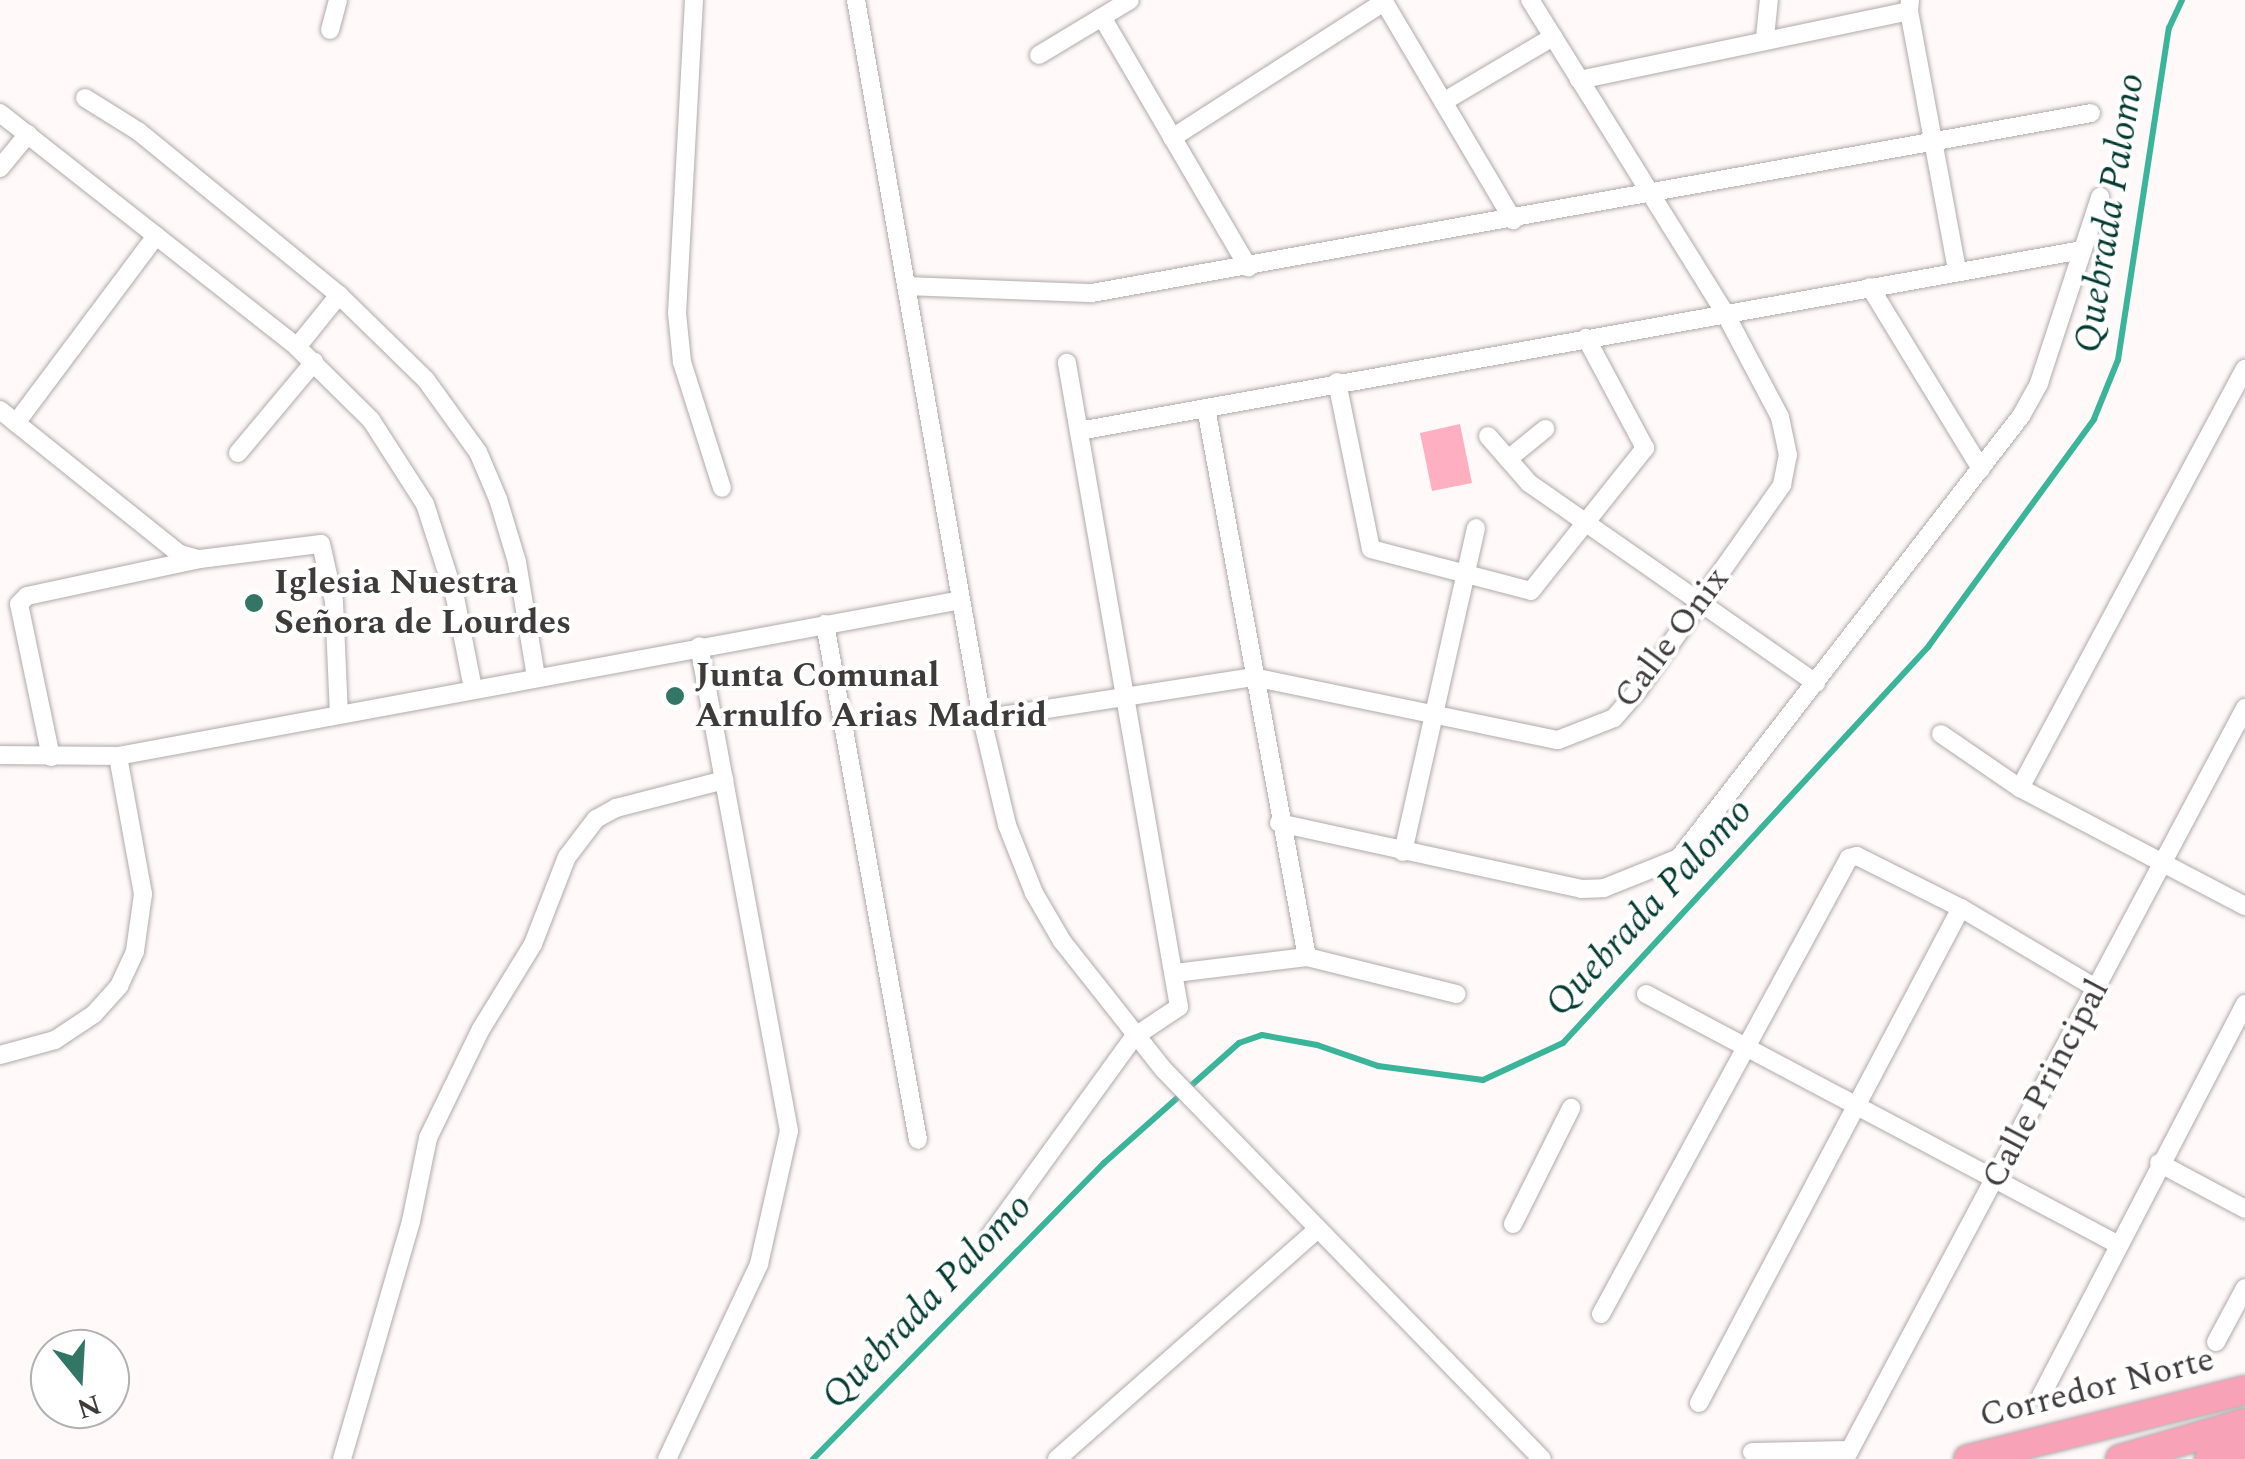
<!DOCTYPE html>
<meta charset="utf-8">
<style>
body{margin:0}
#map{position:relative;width:2245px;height:1459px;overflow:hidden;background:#fff9fa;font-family:Spectral,serif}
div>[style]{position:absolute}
.green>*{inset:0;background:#feb0c2}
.stream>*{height:6px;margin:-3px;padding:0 3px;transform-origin:3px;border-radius:3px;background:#3bb59a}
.roads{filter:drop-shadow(0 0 2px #b0aaab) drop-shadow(0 0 2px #b0aaab)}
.minor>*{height:18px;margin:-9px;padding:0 9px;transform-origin:9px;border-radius:9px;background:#fff}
.highway>*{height:28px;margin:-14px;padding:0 14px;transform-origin:14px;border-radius:14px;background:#f7a2b7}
.dots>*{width:28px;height:28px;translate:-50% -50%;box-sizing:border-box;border:5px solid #fff;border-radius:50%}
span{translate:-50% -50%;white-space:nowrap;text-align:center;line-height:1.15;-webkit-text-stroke:8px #fff;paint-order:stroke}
.poi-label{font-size:35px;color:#3e3b3b;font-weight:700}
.left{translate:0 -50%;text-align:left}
.street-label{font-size:35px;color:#3e3b3b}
.water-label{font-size:38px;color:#033b30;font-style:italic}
.north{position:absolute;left:30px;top:1329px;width:100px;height:100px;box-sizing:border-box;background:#fff;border:2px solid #b2b1b1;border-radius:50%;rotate:162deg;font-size:28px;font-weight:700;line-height:40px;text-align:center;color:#3e3b3b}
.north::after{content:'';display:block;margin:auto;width:35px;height:45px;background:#347666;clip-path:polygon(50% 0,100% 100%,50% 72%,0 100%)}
</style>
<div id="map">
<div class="green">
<i style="clip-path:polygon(1460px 424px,1472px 483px,1432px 491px,1420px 433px)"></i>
</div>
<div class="stream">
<i style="left:813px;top:1459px;width:415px;rotate:-45.5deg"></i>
<i style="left:1104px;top:1163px;width:181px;rotate:-41.6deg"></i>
<i style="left:1239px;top:1043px;width:24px;rotate:-19deg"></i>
<i style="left:1262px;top:1035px;width:56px;rotate:10.3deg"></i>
<i style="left:1317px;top:1045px;width:65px;rotate:19deg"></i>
<i style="left:1378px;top:1066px;width:106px;rotate:7.6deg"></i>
<i style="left:1483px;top:1080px;width:88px;rotate:-24.8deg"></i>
<i style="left:1563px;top:1043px;width:539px;rotate:-47.33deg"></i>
<i style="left:1928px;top:647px;width:282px;rotate:-53.9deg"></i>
<i style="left:2094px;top:419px;width:64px;rotate:-67.9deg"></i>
<i style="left:2118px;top:360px;width:336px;rotate:-81.3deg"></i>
<i style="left:2169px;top:28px;width:31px;rotate:-65deg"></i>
</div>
<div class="roads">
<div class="minor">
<i style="left:694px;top:0;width:313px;rotate:93.1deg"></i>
<i style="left:677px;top:313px;width:49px;rotate:84.2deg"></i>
<i style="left:682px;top:362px;width:132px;rotate:72.4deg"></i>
<i style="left:856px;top:0;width:730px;rotate:80.06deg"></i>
<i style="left:982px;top:719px;width:109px;rotate:76.7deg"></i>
<i style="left:1007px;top:825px;width:73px;rotate:68.3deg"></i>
<i style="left:1034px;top:893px;width:56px;rotate:59.7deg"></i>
<i style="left:1062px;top:941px;width:164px;rotate:51.7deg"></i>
<i style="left:1164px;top:1070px;width:542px;rotate:45.82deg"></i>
<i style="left:1383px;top:0;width:256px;rotate:59.4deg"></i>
<i style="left:1909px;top:11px;width:262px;rotate:79.5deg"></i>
<i style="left:1102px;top:17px;width:290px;rotate:59.7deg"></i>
<i style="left:330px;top:30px;width:31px;rotate:-75deg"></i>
<i style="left:1765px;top:37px;width:37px;rotate:-84deg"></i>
<i style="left:1039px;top:55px;width:106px;rotate:-31.1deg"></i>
<i style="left:1579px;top:80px;width:337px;rotate:-11.8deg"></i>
<i style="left:1909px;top:11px;width:11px;rotate:-85deg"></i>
<i style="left:85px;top:98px;width:62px;rotate:31.9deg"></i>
<i style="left:138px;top:131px;width:259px;rotate:39.2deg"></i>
<i style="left:339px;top:295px;width:122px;rotate:44.3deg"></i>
<i style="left:426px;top:380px;width:89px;rotate:54.2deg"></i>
<i style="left:478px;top:452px;width:51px;rotate:66.9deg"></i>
<i style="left:498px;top:499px;width:66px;rotate:73.2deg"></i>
<i style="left:517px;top:562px;width:117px;rotate:80.6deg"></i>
<i style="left:1443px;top:102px;width:128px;rotate:-30.6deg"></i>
<i style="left:0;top:113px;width:378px;rotate:38.2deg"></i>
<i style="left:297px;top:347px;width:104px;rotate:44.6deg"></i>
<i style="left:371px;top:420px;width:100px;rotate:57.3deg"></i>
<i style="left:425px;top:504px;width:98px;rotate:72.1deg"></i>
<i style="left:455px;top:597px;width:94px;rotate:78.9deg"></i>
<i style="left:1172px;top:138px;width:252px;rotate:-32.7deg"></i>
<i style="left:0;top:168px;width:44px;rotate:-50.5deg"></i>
<i style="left:908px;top:286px;width:184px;rotate:2.2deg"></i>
<i style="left:1092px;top:293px;width:1015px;rotate:-10.21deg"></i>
<i style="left:1870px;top:287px;width:213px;rotate:58.6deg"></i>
<i style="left:297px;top:347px;width:67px;rotate:-51.1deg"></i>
<i style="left:1337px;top:382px;width:170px;rotate:78.5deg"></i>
<i style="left:1371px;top:549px;width:165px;rotate:14.7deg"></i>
<i style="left:1531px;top:591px;width:183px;rotate:-51.4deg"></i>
<i style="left:1645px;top:448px;width:125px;rotate:-118.2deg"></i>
<i style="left:1206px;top:408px;width:558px;rotate:79.58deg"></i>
<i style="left:0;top:410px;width:231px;rotate:38.7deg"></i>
<i style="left:180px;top:554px;width:19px;rotate:16deg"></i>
<i style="left:16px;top:423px;width:234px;rotate:-53.2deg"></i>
<i style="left:1079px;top:431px;width:1019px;rotate:-10.23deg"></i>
<i style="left:1488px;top:436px;width:62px;rotate:48.9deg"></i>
<i style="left:1529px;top:483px;width:350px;rotate:34.9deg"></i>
<i style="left:238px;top:453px;width:119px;rotate:-50.1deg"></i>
<i style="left:1508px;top:459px;width:48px;rotate:-39deg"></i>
<i style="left:825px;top:624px;width:524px;rotate:79.78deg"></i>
<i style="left:982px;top:719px;width:274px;rotate:-8.8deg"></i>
<i style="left:1253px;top:677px;width:311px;rotate:11.7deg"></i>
<i style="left:1558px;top:740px;width:60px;rotate:-21.4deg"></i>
<i style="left:1614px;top:718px;width:37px;rotate:-49deg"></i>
<i style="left:1638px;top:690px;width:251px;rotate:-54.9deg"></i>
<i style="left:1782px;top:485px;width:31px;rotate:-79deg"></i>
<i style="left:1788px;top:455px;width:39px;rotate:-102deg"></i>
<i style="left:1780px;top:417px;width:118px;rotate:-117.9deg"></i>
<i style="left:1725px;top:313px;width:369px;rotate:-121.9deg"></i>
<i style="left:1941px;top:734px;width:96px;rotate:34.4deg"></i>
<i style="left:2020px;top:788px;width:254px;rotate:27.7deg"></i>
<i style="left:0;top:755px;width:118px;rotate:0.5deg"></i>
<i style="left:118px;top:756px;width:857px;rotate:-10.48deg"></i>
<i style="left:51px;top:757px;width:156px;rotate:-101.8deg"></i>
<i style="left:19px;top:604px;width:11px;rotate:-45deg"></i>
<i style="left:27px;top:596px;width:177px;rotate:-12.1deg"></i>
<i style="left:200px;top:559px;width:122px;rotate:-7.1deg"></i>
<i style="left:321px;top:544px;width:58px;rotate:77.2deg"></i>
<i style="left:334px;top:601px;width:113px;rotate:87.5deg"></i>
<i style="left:2020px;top:788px;width:476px;rotate:-61.8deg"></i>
<i style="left:1279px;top:823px;width:309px;rotate:12.3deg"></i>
<i style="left:1581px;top:889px;width:23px;rotate:-2deg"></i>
<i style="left:1604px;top:888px;width:81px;rotate:-21.8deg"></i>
<i style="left:1679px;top:858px;width:559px;rotate:-52.27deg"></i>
<i style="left:2021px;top:416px;width:38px;rotate:-61deg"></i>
<i style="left:2039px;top:383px;width:196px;rotate:-71.8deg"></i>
<i style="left:1403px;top:852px;width:332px;rotate:-77.3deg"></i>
<i style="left:1175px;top:973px;width:133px;rotate:-6.9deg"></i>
<i style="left:1307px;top:957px;width:154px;rotate:13.9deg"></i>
<i style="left:1646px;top:994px;width:533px;rotate:27.96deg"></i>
<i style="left:0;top:1055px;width:57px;rotate:-15.3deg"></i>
<i style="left:55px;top:1040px;width:47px;rotate:-33.7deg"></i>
<i style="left:94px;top:1014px;width:38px;rotate:-48deg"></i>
<i style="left:119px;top:986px;width:38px;rotate:-65deg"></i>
<i style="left:135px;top:951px;width:58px;rotate:-82deg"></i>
<i style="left:143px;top:894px;width:140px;rotate:-100.3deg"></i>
<i style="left:2159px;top:1163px;width:98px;rotate:28.1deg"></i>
<i style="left:1513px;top:1224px;width:130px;rotate:-63.4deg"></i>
<i style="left:989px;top:1237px;width:247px;rotate:-54.1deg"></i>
<i style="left:1134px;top:1037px;width:54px;rotate:-33.7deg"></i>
<i style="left:1179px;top:1007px;width:654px;rotate:-99.87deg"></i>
<i style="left:1601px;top:1314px;width:519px;rotate:-61.46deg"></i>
<i style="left:1849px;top:858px;width:8px;rotate:-14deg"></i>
<i style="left:1857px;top:856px;width:116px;rotate:26.6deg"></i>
<i style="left:1961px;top:908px;width:157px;rotate:30.7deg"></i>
<i style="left:2216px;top:1342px;width:61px;rotate:-61.8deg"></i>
<i style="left:2041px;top:1396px;width:442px;rotate:-62.5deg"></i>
<i style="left:1699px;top:1403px;width:560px;rotate:-62.11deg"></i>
<i style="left:1752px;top:1452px;width:98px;rotate:-1.2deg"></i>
<i style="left:342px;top:1459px;width:248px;rotate:-73.8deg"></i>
<i style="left:411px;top:1221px;width:85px;rotate:-78.4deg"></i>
<i style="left:428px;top:1138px;width:121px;rotate:-64.1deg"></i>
<i style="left:481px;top:1029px;width:100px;rotate:-58.5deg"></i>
<i style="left:533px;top:944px;width:93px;rotate:-68.7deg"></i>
<i style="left:567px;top:857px;width:48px;rotate:-52.7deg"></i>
<i style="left:596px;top:819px;width:23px;rotate:-29deg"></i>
<i style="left:616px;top:808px;width:112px;rotate:-14.5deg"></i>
<i style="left:667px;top:1459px;width:216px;rotate:-64.7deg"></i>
<i style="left:759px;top:1264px;width:136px;rotate:-77.3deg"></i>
<i style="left:789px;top:1131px;width:493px;rotate:-100.5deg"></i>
<i style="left:1057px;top:1459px;width:345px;rotate:-41.4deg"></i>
<i style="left:1845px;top:1459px;width:851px;rotate:-61.96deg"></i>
</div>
<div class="highway">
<i style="left:1968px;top:1459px;width:285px;rotate:-14deg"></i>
<i style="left:2120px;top:1459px;width:130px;rotate:-16.1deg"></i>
<i style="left:2209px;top:1459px;width:38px;rotate:-18deg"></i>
</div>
</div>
<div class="dots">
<i style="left:254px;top:603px;background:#347666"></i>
<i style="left:675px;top:696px;background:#347666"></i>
</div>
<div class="poi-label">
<span class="left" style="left:274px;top:603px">Iglesia Nuestra<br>Señora de Lourdes</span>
<span class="left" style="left:695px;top:696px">Junta Comunal<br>Arnulfo Arias Madrid</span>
</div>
<div class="street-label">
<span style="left:1672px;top:638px;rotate:-53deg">Calle Onix</span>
<span style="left:2046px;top:1084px;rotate:-62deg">Calle Principal</span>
<span style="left:2097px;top:1388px;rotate:-14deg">Corredor Norte</span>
</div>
<div class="water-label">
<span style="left:2111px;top:213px;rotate:-81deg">Quebrada Palomo</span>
<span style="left:1650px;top:908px;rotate:-47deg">Quebrada Palomo</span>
<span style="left:928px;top:1302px;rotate:-46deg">Quebrada Palomo</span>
</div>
<div class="north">N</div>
</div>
